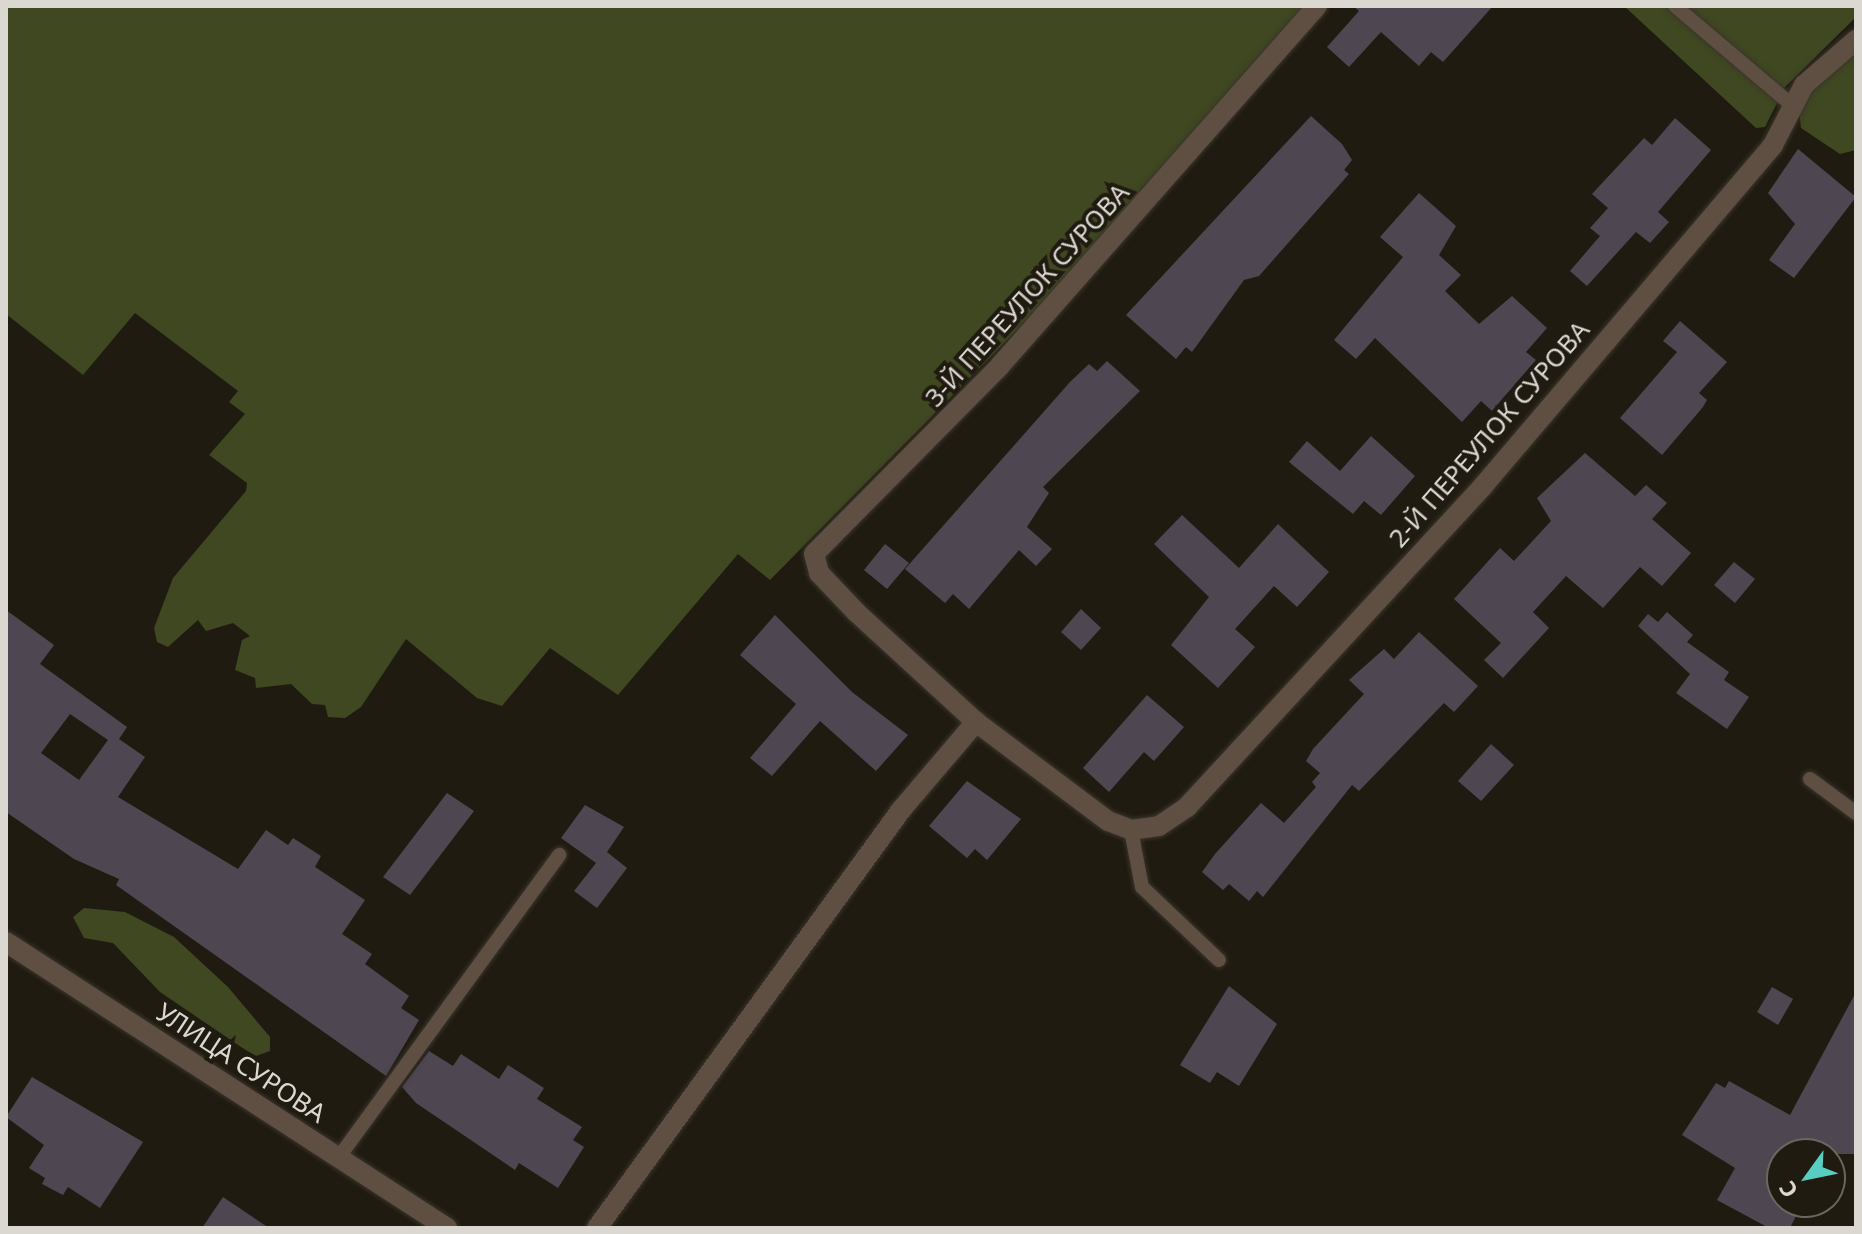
<!DOCTYPE html>
<meta charset="utf-8">
<style>
body{margin:0}
#map{position:relative;width:1862px;height:1234px;overflow:hidden;background:#201b11;font-family:"Noto Sans",sans-serif}
div>[style]{position:absolute}
.green>*{inset:0;background:#3f4821}
.building>*{inset:0;background:#4e4752}
.roads{filter:drop-shadow(0 0 2px #3a352c) drop-shadow(0 0 2px #3a352c)}
.service>*{height:14px;margin:-7px;padding:0 7px;transform-origin:7px;border-radius:7px;background:#5f4f43}
.minor>*{height:20px;margin:-10px;padding:0 10px;transform-origin:10px;border-radius:10px;background:#5f4f43}
span{translate:-50% -50%;white-space:nowrap;text-align:center;line-height:1.15;-webkit-text-stroke:8px #201b11;paint-order:stroke}
.street-label{font-size:26px;color:#dbd7d1}
.frame{position:absolute;inset:0;border:8px solid #dbd7d1;pointer-events:none}
.north{position:absolute;left:1766px;top:1138px;width:80px;height:80px;box-sizing:border-box;background:#201b11;border:2px solid #6b665e;border-radius:50%;rotate:237deg;font-size:22px;font-weight:700;line-height:32px;text-align:center;color:#dbd7d1}
.north::after{content:'';display:block;margin:auto;width:28px;height:36px;background:#57cec1;clip-path:polygon(50% 0,100% 100%,50% 72%,0 100%)}
</style>
<div id="map">
<div class="green">
<i style="clip-path:polygon(6px 6px,1311px 6px,1105px 241px,770px 580px,738px 554px,618px 695px,550px 648px,502px 706px,477px 698px,406px 639px,361px 707px,345px 718px,328px 717px,325px 705px,312px 704px,291px 684px,256px 688px,255px 678px,235px 670px,242px 640px,250px 636px,233px 623px,206px 631px,198px 620px,168px 647px,157px 642px,154px 628px,173px 578px,246px 491px,247px 483px,209px 455px,245px 414px,229px 402px,238px 391px,135px 313px,83px 375px,6px 314px)"></i>
<i style="clip-path:polygon(1624px 6px,1856px 6px,1856px 17px,1785px 87px,1765px 127px,1756px 128px)"></i>
<i style="clip-path:polygon(1856px 48px,1856px 150px,1840px 154px,1801px 128px,1799px 111px,1802px 99px)"></i>
<i style="clip-path:polygon(84px 908px,125px 912px,174px 937px,228px 987px,270px 1037px,270px 1051px,256px 1056px,241px 1047px,160px 992px,113px 943px,84px 938px,73px 917px)"></i>
</div>
<div class="building">
<i style="clip-path:polygon(1353px 6px,1493px 6px,1443px 62px,1431px 52px,1419px 66px,1381px 32px,1349px 67px,1327px 47px,1359px 11px)"></i>
<i style="clip-path:polygon(1311px 116px,1342px 144px,1352px 160px,1344px 170px,1349px 174px,1259px 276px,1244px 280px,1192px 352px,1186px 347px,1176px 359px,1126px 315px)"></i>
<i style="clip-path:polygon(1675px 118px,1711px 150px,1658px 212px,1669px 222px,1650px 243px,1636px 232px,1587px 286px,1570px 271px,1600px 236px,1590px 228px,1608px 208px,1592px 194px,1644px 138px,1652px 145px)"></i>
<i style="clip-path:polygon(1798px 149px,1856px 197px,1794px 278px,1769px 260px,1795px 224px,1768px 193px)"></i>
<i style="clip-path:polygon(1419px 193px,1456px 226px,1439px 255px,1461px 275px,1445px 291px,1479px 324px,1512px 296px,1547px 328px,1526px 352px,1536px 360px,1492px 411px,1481px 401px,1462px 422px,1375px 338px,1356px 359px,1334px 340px,1403px 257px,1380px 237px)"></i>
<i style="clip-path:polygon(1680px 321px,1727px 362px,1699px 393px,1707px 400px,1703px 407px,1662px 455px,1620px 418px,1677px 352px,1663px 341px)"></i>
<i style="clip-path:polygon(1107px 361px,1140px 391px,1043px 487px,1049px 493px,1027px 527px,1052px 549px,1036px 566px,1019px 550px,969px 609px,953px 594px,945px 603px,905px 569px,1070px 382px,1089px 364px,1097px 371px)"></i>
<i style="clip-path:polygon(1371px 436px,1415px 476px,1381px 515px,1364px 501px,1353px 514px,1289px 462px,1307px 441px,1340px 471px)"></i>
<i style="clip-path:polygon(1585px 453px,1635px 496px,1646px 485px,1667px 503px,1652px 519px,1691px 553px,1662px 586px,1640px 567px,1603px 608px,1566px 576px,1533px 612px,1549px 628px,1503px 678px,1484px 660px,1501px 643px,1454px 599px,1500px 548px,1514px 561px,1551px 521px,1537px 498px)"></i>
<i style="clip-path:polygon(1182px 515px,1239px 568px,1278px 524px,1329px 572px,1297px 607px,1274px 586px,1235px 629px,1255px 647px,1218px 688px,1171px 645px,1209px 597px,1154px 544px)"></i>
<i style="clip-path:polygon(885px 544px,909px 563px,887px 589px,864px 570px)"></i>
<i style="clip-path:polygon(1734px 562px,1755px 579px,1735px 603px,1714px 585px)"></i>
<i style="clip-path:polygon(1081px 609px,1101px 628px,1081px 650px,1061px 632px)"></i>
<i style="clip-path:polygon(evenodd,6px 610px,54px 645px,40px 664px,127px 727px,119px 739px,145px 757px,118px 797px,238px 869px,266px 830px,288px 845px,293px 838px,321px 856px,315px 867px,365px 900px,342px 934px,372px 954px,365px 964px,409px 996px,401px 1008px,419px 1020px,386px 1076px,116px 885px,119px 879px,74px 859px,6px 812px,6px 610px,70px 714px,108px 740px,79px 780px,41px 753px,70px 714px)"></i>
<i style="clip-path:polygon(1667px 612px,1693px 635px,1687px 642px,1729px 672px,1724px 680px,1749px 697px,1727px 729px,1676px 693px,1690px 674px,1638px 626px,1648px 614px,1658px 622px)"></i>
<i style="clip-path:polygon(775px 615px,852px 692px,908px 735px,876px 771px,820px 721px,772px 776px,750px 758px,796px 704px,740px 655px)"></i>
<i style="clip-path:polygon(1419px 632px,1478px 686px,1454px 712px,1444px 703px,1359px 791px,1352px 785px,1263px 897px,1257px 891px,1249px 901px,1229px 884px,1223px 890px,1202px 872px,1215px 854px,1261px 803px,1284px 823px,1316px 787px,1312px 782px,1320px 773px,1306px 761px,1313px 749px,1364px 694px,1349px 680px,1384px 649px,1394px 659px)"></i>
<i style="clip-path:polygon(1147px 695px,1184px 727px,1154px 761px,1144px 752px,1109px 792px,1083px 768px)"></i>
<i style="clip-path:polygon(1491px 744px,1514px 765px,1481px 801px,1458px 781px)"></i>
<i style="clip-path:polygon(967px 781px,1021px 819px,987px 860px,975px 849px,967px 858px,929px 826px)"></i>
<i style="clip-path:polygon(447px 793px,474px 811px,410px 895px,383px 877px)"></i>
<i style="clip-path:polygon(585px 805px,624px 827px,607px 852px,627px 868px,597px 908px,574px 891px,596px 863px,561px 838px)"></i>
<i style="clip-path:polygon(1229px 986px,1277px 1024px,1239px 1086px,1217px 1072px,1210px 1083px,1180px 1065px)"></i>
<i style="clip-path:polygon(1772px 987px,1793px 999px,1778px 1025px,1757px 1012px)"></i>
<i style="clip-path:polygon(1856px 992px,1856px 1154px,1782px 1154px,1782px 1202px,1803px 1202px,1790px 1228px,1769px 1228px,1717px 1200px,1735px 1168px,1682px 1135px,1716px 1083px,1725px 1088px,1729px 1081px,1790px 1115px)"></i>
<i style="clip-path:polygon(429px 1051px,453px 1066px,461px 1054px,499px 1079px,508px 1065px,544px 1088px,537px 1099px,582px 1127px,573px 1140px,584px 1147px,558px 1188px,519px 1163px,515px 1170px,416px 1103px,402px 1087px)"></i>
<i style="clip-path:polygon(32px 1077px,143px 1142px,100px 1208px,68px 1187px,63px 1195px,42px 1184px,45px 1178px,29px 1168px,44px 1145px,6px 1117px)"></i>
<i style="clip-path:polygon(223px 1197px,269px 1228px,202px 1228px)"></i>
</div>
<div class="roads">
<div class="service">
<i style="left:1675px;top:6px;width:156px;rotate:40.3deg"></i>
<i style="left:1810px;top:779px;width:57px;rotate:36.5deg"></i>
<i style="left:1131px;top:830px;width:58px;rotate:79.1deg"></i>
<i style="left:1142px;top:887px;width:106px;rotate:43.5deg"></i>
<i style="left:339px;top:1157px;width:374px;rotate:-53.9deg"></i>
</div>
<div class="minor">
<i style="left:1317px;top:6px;width:480px;rotate:131.4deg"></i>
<i style="left:1000px;top:366px;width:264px;rotate:134.7deg"></i>
<i style="left:814px;top:554px;width:20px;rotate:75deg"></i>
<i style="left:819px;top:573px;width:54px;rotate:46.5deg"></i>
<i style="left:856px;top:612px;width:163px;rotate:42.5deg"></i>
<i style="left:976px;top:722px;width:165px;rotate:36.9deg"></i>
<i style="left:1108px;top:821px;width:25px;rotate:21deg"></i>
<i style="left:1131px;top:830px;width:28px;rotate:-8deg"></i>
<i style="left:1159px;top:826px;width:34px;rotate:-34deg"></i>
<i style="left:1187px;top:807px;width:437px;rotate:-47.3deg"></i>
<i style="left:1483px;top:486px;width:448px;rotate:-49.6deg"></i>
<i style="left:1773px;top:145px;width:68px;rotate:-62.7deg"></i>
<i style="left:1804px;top:85px;width:69px;rotate:-40.9deg"></i>
<i style="left:6px;top:942px;width:526px;rotate:32.96deg"></i>
<i style="left:597px;top:1228px;width:517px;rotate:-53.97deg"></i>
<i style="left:901px;top:810px;width:116px;rotate:-49.6deg"></i>
</div>
</div>
<div class="street-label">
<span style="left:1027px;top:295px;rotate:-48deg">3-Й ПЕРЕУЛОК СУРОВА</span>
<span style="left:1489px;top:434px;rotate:-49deg">2-Й ПЕРЕУЛОК СУРОВА</span>
<span style="left:241px;top:1063px;rotate:33deg">УЛИЦА СУРОВА</span>
</div>
<div class="frame"></div>
<div class="north">С</div>
</div>
